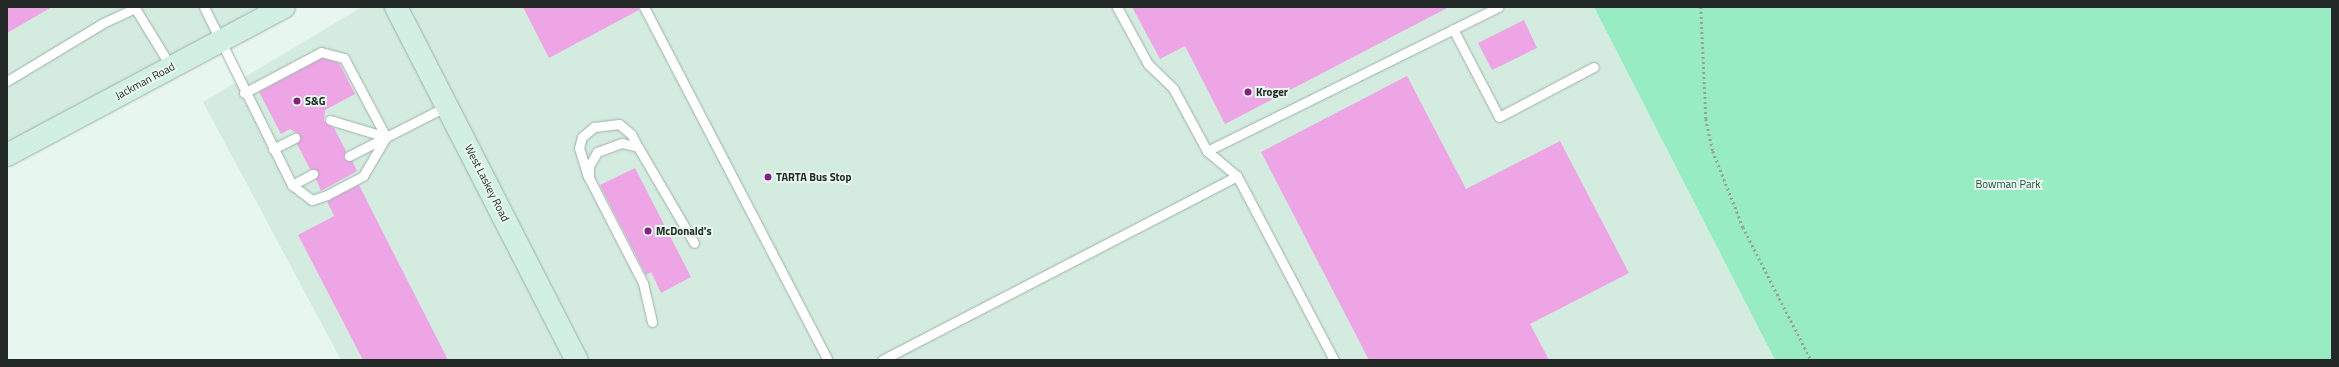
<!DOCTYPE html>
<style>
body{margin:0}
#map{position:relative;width:2339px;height:367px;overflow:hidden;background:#e7f6ee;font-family:"Titillium Web",sans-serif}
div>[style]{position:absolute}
.built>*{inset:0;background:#d4ece0}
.green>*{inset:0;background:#97ecc4}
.building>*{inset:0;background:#eda5e5}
.path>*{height:2.5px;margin-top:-1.25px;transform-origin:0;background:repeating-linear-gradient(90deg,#96a29c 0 2px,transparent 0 5px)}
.roads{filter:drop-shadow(0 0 1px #a1afa8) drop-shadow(0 0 1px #a1afa8)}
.service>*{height:9px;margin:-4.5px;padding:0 4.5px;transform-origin:4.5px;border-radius:4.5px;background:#fff}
.secondary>*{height:22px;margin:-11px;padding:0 11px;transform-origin:11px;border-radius:11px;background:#d1efe2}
.dots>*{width:11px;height:11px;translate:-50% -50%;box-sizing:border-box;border:2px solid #e7f6ee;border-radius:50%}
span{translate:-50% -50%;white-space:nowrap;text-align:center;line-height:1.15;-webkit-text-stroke:4px #e7f6ee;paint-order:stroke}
.street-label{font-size:11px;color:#232926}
.poi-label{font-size:11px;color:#232926;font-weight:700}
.left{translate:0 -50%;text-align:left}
.park-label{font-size:11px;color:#275340}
.frame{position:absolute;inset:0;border:8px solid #232926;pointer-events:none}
</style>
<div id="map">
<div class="built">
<i style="clip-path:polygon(7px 7px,284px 7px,7px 156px)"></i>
<i style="clip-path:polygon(362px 7px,1594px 7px,1775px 360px,341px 360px,203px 102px)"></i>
</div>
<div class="green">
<i style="clip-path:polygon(1594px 7px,2332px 7px,2332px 360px,1775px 360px)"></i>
</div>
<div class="building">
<i style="clip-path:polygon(7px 7px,52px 7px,7px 33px)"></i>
<i style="clip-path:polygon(523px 7px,638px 7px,639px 10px,549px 58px)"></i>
<i style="clip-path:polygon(1132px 7px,1449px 7px,1225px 124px,1185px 46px,1160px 59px)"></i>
<i style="clip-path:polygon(1524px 20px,1537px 48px,1492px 70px,1478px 43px)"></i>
<i style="clip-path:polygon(322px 58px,339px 63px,355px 94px,325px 110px,324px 121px,334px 128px,346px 151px,344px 159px,352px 161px,357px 171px,321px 191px,316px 179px,318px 172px,310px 169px,297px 144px,300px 135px,290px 129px,281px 134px,259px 92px)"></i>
<i style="clip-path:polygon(1407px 76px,1466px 189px,1560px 141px,1629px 273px,1530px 324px,1549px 360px,1369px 360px,1261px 152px)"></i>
<i style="clip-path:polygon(635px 168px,691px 277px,661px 293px,651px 272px,646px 275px,600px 185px)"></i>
<i style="clip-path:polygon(359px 185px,369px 205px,448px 360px,363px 360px,298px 235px,334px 216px,327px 201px)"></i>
</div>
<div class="path">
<i style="left:1701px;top:7px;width:112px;rotate:87.4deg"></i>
<i style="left:1706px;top:119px;width:33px;rotate:78deg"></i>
<i style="left:1713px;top:151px;width:82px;rotate:68.5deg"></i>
<i style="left:1743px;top:227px;width:149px;rotate:62.9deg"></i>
</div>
<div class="roads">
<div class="service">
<i style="left:204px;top:7px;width:199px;rotate:63.7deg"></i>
<i style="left:292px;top:185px;width:24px;rotate:-28deg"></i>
<i style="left:644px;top:7px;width:398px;rotate:62.5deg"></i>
<i style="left:1117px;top:7px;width:65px;rotate:61.5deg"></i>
<i style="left:1148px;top:64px;width:35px;rotate:44deg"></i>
<i style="left:1173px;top:88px;width:72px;rotate:61.6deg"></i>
<i style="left:1207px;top:151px;width:39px;rotate:40deg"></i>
<i style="left:1237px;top:176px;width:208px;rotate:62.2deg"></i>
<i style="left:1453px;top:29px;width:99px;rotate:62.4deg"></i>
<i style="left:1499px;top:117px;width:107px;rotate:-27.8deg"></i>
<i style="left:7px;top:81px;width:112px;rotate:-31.1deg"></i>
<i style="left:103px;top:23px;width:35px;rotate:-25deg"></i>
<i style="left:135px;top:8px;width:69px;rotate:58.6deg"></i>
<i style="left:244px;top:93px;width:87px;rotate:-28deg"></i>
<i style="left:321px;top:52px;width:24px;rotate:15deg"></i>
<i style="left:344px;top:58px;width:89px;rotate:62deg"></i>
<i style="left:330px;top:120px;width:59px;rotate:16.9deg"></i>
<i style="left:273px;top:149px;width:25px;rotate:-27deg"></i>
<i style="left:1207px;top:151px;width:325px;rotate:-26.3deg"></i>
<i style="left:349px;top:156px;width:110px;rotate:-27deg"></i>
<i style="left:588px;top:177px;width:30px;rotate:-107deg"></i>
<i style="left:579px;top:148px;width:11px;rotate:-75deg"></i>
<i style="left:582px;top:137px;width:16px;rotate:-40deg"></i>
<i style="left:594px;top:127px;width:25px;rotate:-7deg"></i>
<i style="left:619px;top:124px;width:16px;rotate:40deg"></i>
<i style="left:631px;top:134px;width:15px;rotate:62deg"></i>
<i style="left:292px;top:185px;width:25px;rotate:37deg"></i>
<i style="left:312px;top:200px;width:16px;rotate:-18deg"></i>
<i style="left:327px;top:195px;width:41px;rotate:-27.8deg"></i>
<i style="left:363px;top:176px;width:45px;rotate:-59.5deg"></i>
<i style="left:652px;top:322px;width:40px;rotate:-103deg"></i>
<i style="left:643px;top:283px;width:118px;rotate:-117.2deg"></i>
<i style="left:589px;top:178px;width:12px;rotate:-90deg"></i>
<i style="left:589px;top:166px;width:16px;rotate:-60deg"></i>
<i style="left:597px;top:152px;width:27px;rotate:-20deg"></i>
<i style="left:622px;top:143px;width:16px;rotate:14deg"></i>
<i style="left:638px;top:147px;width:111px;rotate:59.7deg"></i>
<i style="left:882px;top:360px;width:400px;rotate:-27.4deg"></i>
</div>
<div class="secondary">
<i style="left:396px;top:7px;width:397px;rotate:62.9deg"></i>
<i style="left:7px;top:155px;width:314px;rotate:-28.1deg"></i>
</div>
</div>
<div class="dots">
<i style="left:1248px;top:92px;background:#881d83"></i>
<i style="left:297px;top:101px;background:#881d83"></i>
<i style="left:768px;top:177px;background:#881d83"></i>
<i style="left:648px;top:231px;background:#881d83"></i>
</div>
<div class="street-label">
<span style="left:145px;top:81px;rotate:-28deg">Jackman Road</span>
<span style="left:487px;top:183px;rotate:63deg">West Laskey Road</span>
</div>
<div class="poi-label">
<span class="left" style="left:1256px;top:92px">Kroger</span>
<span class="left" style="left:305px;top:101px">S&amp;G</span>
<span class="left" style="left:776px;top:177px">TARTA Bus Stop</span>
<span class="left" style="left:656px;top:231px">McDonald's</span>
</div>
<div class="park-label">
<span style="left:2008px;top:184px">Bowman Park</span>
</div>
<div class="frame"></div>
</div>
